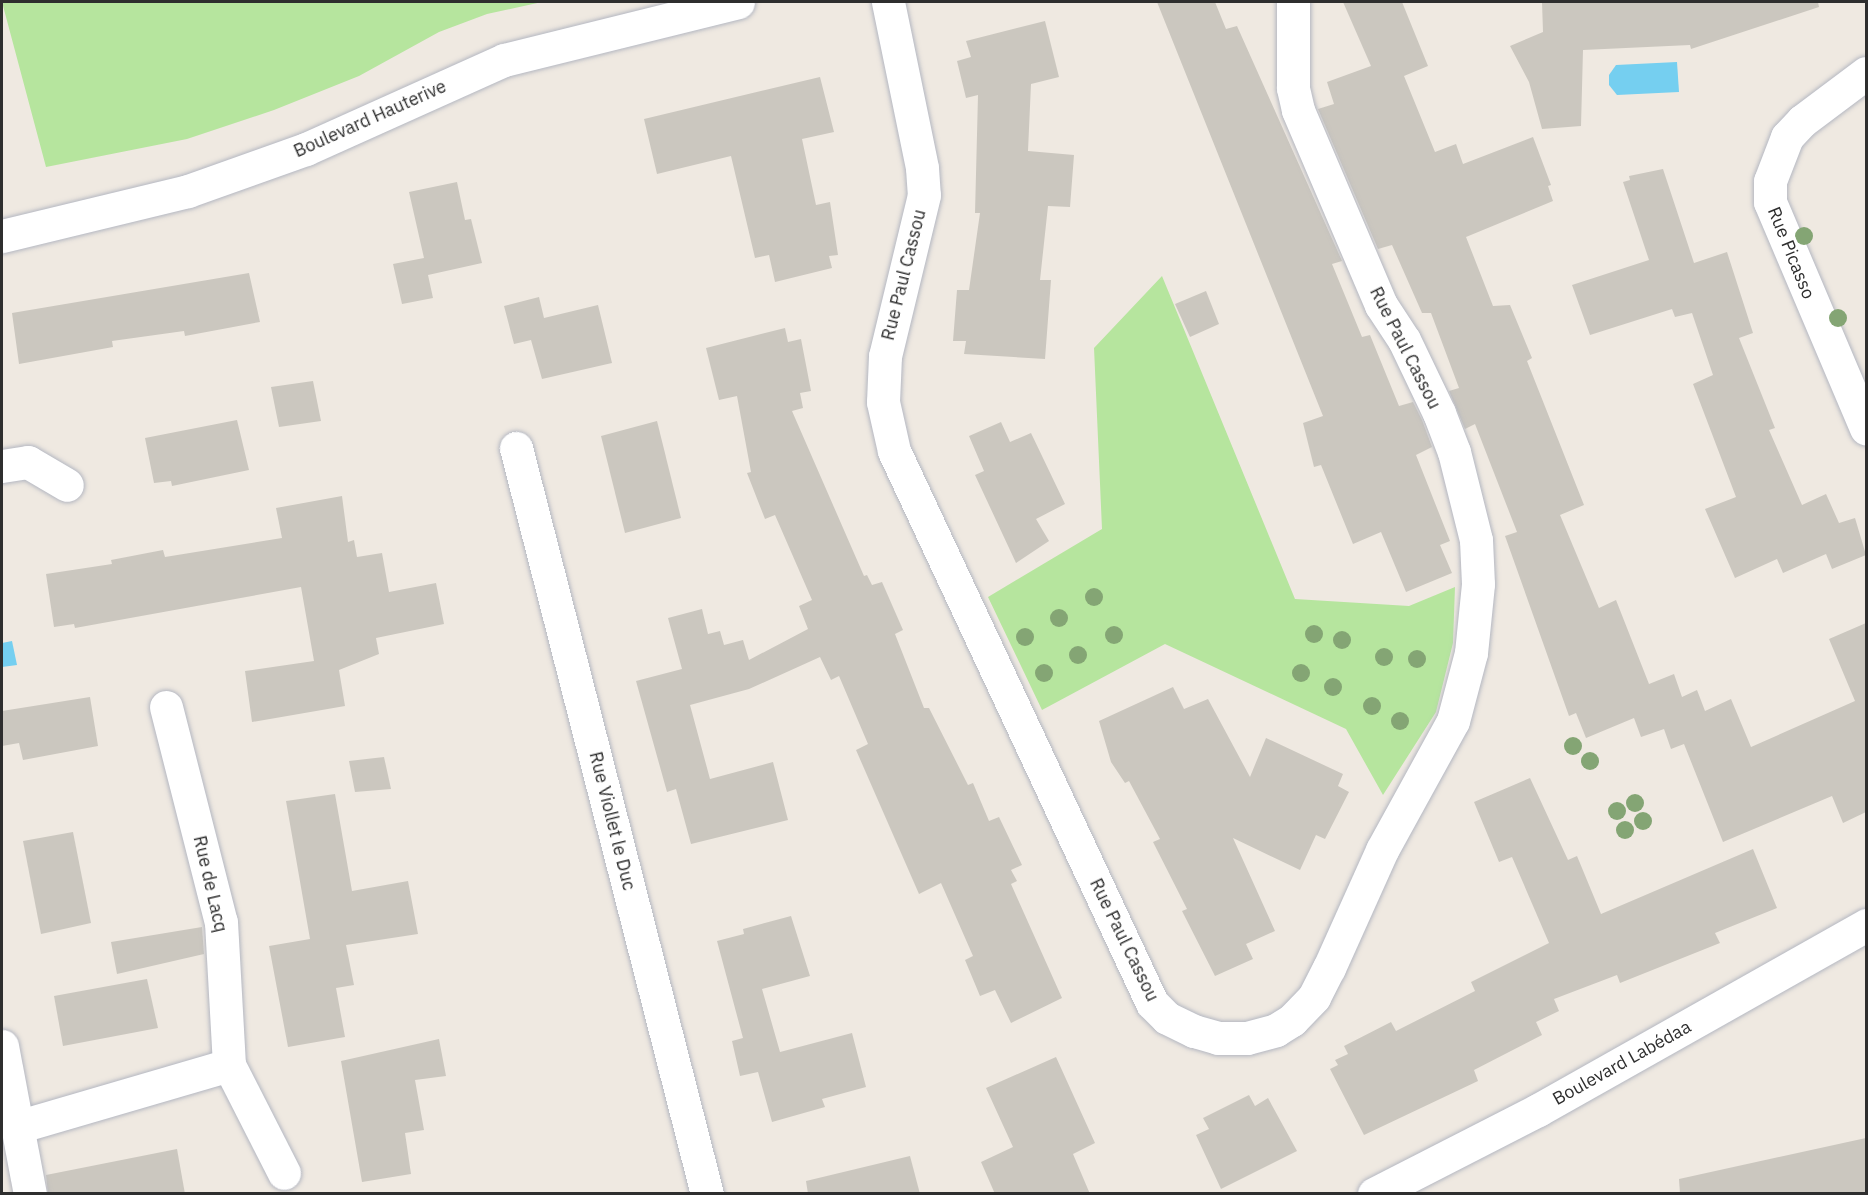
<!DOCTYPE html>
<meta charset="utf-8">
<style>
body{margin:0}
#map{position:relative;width:1868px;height:1195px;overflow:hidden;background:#efe9e1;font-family:"IBM Plex Sans",sans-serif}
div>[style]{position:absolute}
.green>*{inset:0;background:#b6e59e}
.water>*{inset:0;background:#75cff0}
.building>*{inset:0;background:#cbc7bf}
.roads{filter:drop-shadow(0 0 2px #b4b7c1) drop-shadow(0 0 2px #b4b7c1)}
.minor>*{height:33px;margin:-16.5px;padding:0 16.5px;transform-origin:16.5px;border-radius:16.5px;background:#fff}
.tertiary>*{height:33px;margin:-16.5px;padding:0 16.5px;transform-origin:16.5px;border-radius:16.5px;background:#fff}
.trees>*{width:18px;height:18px;margin:-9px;border-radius:50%;background:#84a574}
span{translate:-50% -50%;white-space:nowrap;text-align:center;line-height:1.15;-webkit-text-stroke:6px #fff;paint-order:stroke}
.street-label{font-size:18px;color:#2e2e2e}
.frame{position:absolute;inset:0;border:3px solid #2e2e2e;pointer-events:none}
</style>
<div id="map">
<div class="green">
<i style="clip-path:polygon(2px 2px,542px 2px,487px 14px,439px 32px,359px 76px,274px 110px,187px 139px,46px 167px)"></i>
<i style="clip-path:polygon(1162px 276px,1295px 599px,1409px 606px,1455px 587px,1453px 643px,1436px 712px,1383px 795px,1346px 729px,1165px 644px,1042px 710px,988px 597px,1102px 529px,1094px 348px)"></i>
</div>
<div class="water">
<i style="clip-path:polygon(1677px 62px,1679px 92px,1617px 95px,1609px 85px,1609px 75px,1616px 65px)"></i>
<i style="clip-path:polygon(12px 641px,17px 665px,2px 667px,2px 643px)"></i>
</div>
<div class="building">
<i style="clip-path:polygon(1157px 2px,1215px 2px,1226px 29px,1237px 26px,1342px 261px,1332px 264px,1362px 337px,1370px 335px,1399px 406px,1413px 402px,1422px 420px,1432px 447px,1416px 455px,1450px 541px,1440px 545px,1452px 573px,1406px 592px,1381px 532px,1353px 544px,1321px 465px,1314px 467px,1303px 423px,1323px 416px)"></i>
<i style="clip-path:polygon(1343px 2px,1402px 2px,1428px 66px,1404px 76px,1435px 152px,1456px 144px,1463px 164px,1533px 137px,1551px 185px,1548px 186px,1553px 201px,1466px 237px,1493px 306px,1510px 305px,1532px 358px,1527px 361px,1584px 505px,1560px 515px,1599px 608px,1616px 600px,1649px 684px,1674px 674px,1682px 697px,1697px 690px,1705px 711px,1731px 699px,1751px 747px,1855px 701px,1829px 639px,1866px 623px,1866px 812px,1843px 823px,1832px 796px,1723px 842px,1684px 744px,1671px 749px,1664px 729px,1641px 737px,1634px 718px,1586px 738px,1576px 713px,1569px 716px,1505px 536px,1517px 532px,1475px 424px,1465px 429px,1449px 391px,1459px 388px,1431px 313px,1422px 313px,1392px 245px,1378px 249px,1318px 109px,1334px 104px,1327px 82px,1371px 66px)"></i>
<i style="clip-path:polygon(1542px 2px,1818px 2px,1819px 7px,1691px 49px,1690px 45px,1583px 50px,1581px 126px,1542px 129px,1529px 82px,1510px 46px,1543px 32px)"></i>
<i style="clip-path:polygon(1045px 21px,1059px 77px,1031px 84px,1028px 151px,1074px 155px,1070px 207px,1048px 206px,1040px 280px,1051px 280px,1045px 359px,964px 354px,966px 341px,953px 341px,957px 290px,969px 290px,980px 213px,975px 213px,978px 95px,966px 98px,957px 61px,971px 57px,966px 41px)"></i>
<i style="clip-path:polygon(820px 77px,834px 132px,802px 139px,816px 205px,830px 202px,838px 255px,829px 256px,832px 268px,775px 282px,769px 255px,755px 258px,731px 156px,657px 174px,644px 119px)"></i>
<i style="clip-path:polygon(1663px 169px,1694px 263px,1727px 252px,1753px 333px,1739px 338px,1775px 428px,1769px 430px,1802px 505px,1826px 494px,1839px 523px,1855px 518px,1866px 555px,1832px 569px,1826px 554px,1783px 573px,1777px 559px,1735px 578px,1705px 509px,1736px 497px,1693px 384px,1713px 375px,1692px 313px,1675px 317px,1672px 309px,1590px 335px,1572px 285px,1649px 260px,1623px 182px,1630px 180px,1629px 176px)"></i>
<i style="clip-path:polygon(457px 182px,465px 220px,471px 219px,482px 263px,428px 275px,433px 298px,402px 304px,393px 264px,424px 258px,409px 192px)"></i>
<i style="clip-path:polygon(249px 273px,260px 322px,185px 336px,184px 331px,112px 341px,113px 347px,19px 364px,12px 313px)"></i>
<i style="clip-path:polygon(1206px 291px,1219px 324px,1190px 337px,1175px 304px)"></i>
<i style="clip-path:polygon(539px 297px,544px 318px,598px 305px,612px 363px,542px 379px,531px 340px,514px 344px,504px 306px)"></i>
<i style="clip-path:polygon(785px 328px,788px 342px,801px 339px,811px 391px,800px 393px,803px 408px,792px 411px,864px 576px,867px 575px,872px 585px,882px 582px,903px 630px,895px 634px,924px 708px,929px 708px,968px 785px,973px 783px,989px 821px,999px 817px,1022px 865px,1011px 870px,1017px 881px,1011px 884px,1062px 998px,1011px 1023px,995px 990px,980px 996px,965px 960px,973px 956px,941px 883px,919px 894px,856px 750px,868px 744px,839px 676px,831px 680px,820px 657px,749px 689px,690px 705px,710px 779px,773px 762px,788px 820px,691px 844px,676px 789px,667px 792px,636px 681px,682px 669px,668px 618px,702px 609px,708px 634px,720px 631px,724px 645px,743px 640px,749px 660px,808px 629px,799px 606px,812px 600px,775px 515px,765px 519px,747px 473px,751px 472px,737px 396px,719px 400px,706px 348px)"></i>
<i style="clip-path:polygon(313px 381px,321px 421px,279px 427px,271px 387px)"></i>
<i style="clip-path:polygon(237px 420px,249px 470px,172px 486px,171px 481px,154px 483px,145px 438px)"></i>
<i style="clip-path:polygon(657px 421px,681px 518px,625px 533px,601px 436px)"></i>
<i style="clip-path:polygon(1001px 422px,1010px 442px,1031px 433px,1065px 504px,1036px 519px,1049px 541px,1016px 563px,975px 475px,984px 471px,969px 436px)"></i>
<i style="clip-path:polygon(342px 496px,348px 542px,354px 540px,357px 557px,382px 553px,389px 592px,436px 583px,444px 624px,376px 638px,379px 654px,339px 670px,345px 706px,252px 722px,245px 671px,314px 661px,301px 587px,75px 628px,74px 624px,54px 627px,46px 574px,112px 564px,111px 560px,163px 550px,165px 557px,282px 538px,276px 508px)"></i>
<i style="clip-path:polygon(1173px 687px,1184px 709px,1208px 699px,1250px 777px,1266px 738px,1343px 774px,1338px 786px,1349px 792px,1325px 839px,1316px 835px,1300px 870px,1233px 838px,1275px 931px,1246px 944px,1253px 959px,1215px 976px,1182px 911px,1187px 909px,1153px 842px,1160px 839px,1129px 781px,1125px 783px,1111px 762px,1099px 721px)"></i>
<i style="clip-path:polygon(90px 697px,98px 746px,23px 760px,19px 743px,2px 746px,2px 711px)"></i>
<i style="clip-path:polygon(384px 757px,391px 789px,355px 792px,349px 761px)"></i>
<i style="clip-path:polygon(1530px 778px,1568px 860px,1577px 856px,1601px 914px,1753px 849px,1777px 908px,1715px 933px,1720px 943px,1620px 983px,1617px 975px,1554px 999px,1559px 1011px,1536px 1022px,1542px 1035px,1474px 1070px,1478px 1081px,1364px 1135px,1330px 1069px,1338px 1065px,1335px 1060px,1348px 1054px,1344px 1046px,1391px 1022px,1396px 1031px,1475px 991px,1471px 982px,1549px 943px,1512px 857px,1499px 862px,1474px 802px)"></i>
<i style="clip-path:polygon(335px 794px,352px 891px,408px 881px,418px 934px,346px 945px,354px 985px,336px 988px,345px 1037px,288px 1047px,269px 946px,310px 939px,286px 801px)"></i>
<i style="clip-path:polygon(73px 832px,91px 923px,41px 934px,23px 841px)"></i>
<i style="clip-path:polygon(791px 916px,810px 976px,762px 989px,780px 1052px,852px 1033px,866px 1087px,822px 1099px,825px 1107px,772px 1122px,758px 1072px,740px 1076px,732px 1041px,743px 1038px,717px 941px,744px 934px,743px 929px)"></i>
<i style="clip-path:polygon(202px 927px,204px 954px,117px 974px,111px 942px)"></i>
<i style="clip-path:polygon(147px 979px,158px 1028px,63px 1046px,54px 996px)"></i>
<i style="clip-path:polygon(439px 1039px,446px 1076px,415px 1080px,424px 1130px,405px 1133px,411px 1174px,362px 1182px,341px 1061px)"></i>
<i style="clip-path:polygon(1056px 1057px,1095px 1143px,1073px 1154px,1090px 1194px,995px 1194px,981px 1162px,1013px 1147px,986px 1088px)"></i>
<i style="clip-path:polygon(1249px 1095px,1255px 1106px,1268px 1098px,1297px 1151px,1221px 1189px,1196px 1135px,1209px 1129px,1203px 1118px)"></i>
<i style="clip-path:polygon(1866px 1138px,1866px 1194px,1680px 1194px,1679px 1179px)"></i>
<i style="clip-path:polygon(177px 1149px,185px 1194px,48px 1194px,46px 1175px)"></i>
<i style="clip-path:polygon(910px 1156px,920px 1194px,808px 1194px,806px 1181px)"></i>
</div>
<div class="roads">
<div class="minor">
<i style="left:888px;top:2px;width:169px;rotate:78.4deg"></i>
<i style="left:922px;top:168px;width:27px;rotate:86deg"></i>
<i style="left:924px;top:195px;width:166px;rotate:103.6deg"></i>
<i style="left:885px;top:356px;width:46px;rotate:92.5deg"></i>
<i style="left:883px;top:402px;width:50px;rotate:77.3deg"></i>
<i style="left:894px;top:451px;width:609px;rotate:64.95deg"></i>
<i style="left:1152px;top:1003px;width:21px;rotate:45deg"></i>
<i style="left:1167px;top:1018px;width:30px;rotate:26deg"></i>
<i style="left:1194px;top:1031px;width:25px;rotate:16deg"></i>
<i style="left:1218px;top:1038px;width:29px"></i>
<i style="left:1247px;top:1038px;width:30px;rotate:-15deg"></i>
<i style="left:1276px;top:1030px;width:19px;rotate:-32deg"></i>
<i style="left:1292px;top:1020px;width:32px;rotate:-46deg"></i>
<i style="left:1314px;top:997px;width:33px;rotate:-63deg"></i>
<i style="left:1329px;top:968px;width:129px;rotate:-65.8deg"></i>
<i style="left:1382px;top:850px;width:147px;rotate:-61.2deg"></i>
<i style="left:1453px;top:721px;width:70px;rotate:-75.2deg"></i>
<i style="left:1471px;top:653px;width:69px;rotate:-84.2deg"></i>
<i style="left:1478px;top:584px;width:44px;rotate:-92.6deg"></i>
<i style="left:1476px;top:540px;width:91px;rotate:-104deg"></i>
<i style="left:1454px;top:452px;width:42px;rotate:-111deg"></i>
<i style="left:1439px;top:413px;width:81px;rotate:-115.6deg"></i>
<i style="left:1404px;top:340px;width:42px;rotate:-123.3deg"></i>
<i style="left:1381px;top:305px;width:212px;rotate:-113.1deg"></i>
<i style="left:1298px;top:110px;width:23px;rotate:-103deg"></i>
<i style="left:1293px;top:88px;width:86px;rotate:-90deg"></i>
<i style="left:1866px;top:73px;width:80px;rotate:143.1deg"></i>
<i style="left:1802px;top:121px;width:22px;rotate:133deg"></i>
<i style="left:1787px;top:137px;width:47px;rotate:111.1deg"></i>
<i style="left:1770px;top:181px;width:21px;rotate:90deg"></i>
<i style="left:1770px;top:202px;width:246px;rotate:67deg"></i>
<i style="left:516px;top:448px;width:770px;rotate:75.64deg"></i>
<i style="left:2px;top:466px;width:26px;rotate:-9deg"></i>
<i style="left:28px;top:462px;width:45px;rotate:30.5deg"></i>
<i style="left:166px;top:707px;width:222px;rotate:75.7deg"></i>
<i style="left:221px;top:922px;width:143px;rotate:86.8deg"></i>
<i style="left:229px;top:1065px;width:121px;rotate:63deg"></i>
<i style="left:2px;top:1046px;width:151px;rotate:79.3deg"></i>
<i style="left:17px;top:1127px;width:221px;rotate:-16.3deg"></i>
<i style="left:1374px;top:1194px;width:184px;rotate:-27.1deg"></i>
<i style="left:1538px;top:1110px;width:377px;rotate:-29.4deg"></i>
</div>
<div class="tertiary">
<i style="left:2px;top:236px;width:191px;rotate:-13.6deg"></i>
<i style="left:188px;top:191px;width:125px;rotate:-19.6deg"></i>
<i style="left:306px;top:149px;width:217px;rotate:-24.2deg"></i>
<i style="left:504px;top:60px;width:241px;rotate:-13.9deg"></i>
</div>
</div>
<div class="trees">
<i style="left:1804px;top:236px"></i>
<i style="left:1838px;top:318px"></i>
<i style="left:1094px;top:597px"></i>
<i style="left:1059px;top:618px"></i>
<i style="left:1314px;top:634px"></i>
<i style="left:1114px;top:635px"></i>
<i style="left:1025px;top:637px"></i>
<i style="left:1342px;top:640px"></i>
<i style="left:1078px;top:655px"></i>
<i style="left:1384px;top:657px"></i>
<i style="left:1417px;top:659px"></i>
<i style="left:1044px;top:673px"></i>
<i style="left:1301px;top:673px"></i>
<i style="left:1333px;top:687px"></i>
<i style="left:1372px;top:706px"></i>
<i style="left:1400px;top:721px"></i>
<i style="left:1573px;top:746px"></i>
<i style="left:1590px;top:761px"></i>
<i style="left:1635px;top:803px"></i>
<i style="left:1617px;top:811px"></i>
<i style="left:1643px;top:821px"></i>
<i style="left:1625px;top:830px"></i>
</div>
<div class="street-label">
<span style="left:370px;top:119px;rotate:-24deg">Boulevard Hauterive</span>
<span style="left:1791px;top:253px;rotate:68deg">Rue Picasso</span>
<span style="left:904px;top:275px;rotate:-76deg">Rue Paul Cassou</span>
<span style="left:1405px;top:348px;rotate:63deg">Rue Paul Cassou</span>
<span style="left:612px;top:821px;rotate:76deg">Rue Viollet le Duc</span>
<span style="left:210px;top:884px;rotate:77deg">Rue de Lacq</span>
<span style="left:1124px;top:940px;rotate:64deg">Rue Paul Cassou</span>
<span style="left:1622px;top:1063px;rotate:-29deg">Boulevard Labédaa</span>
</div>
<div class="frame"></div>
</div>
